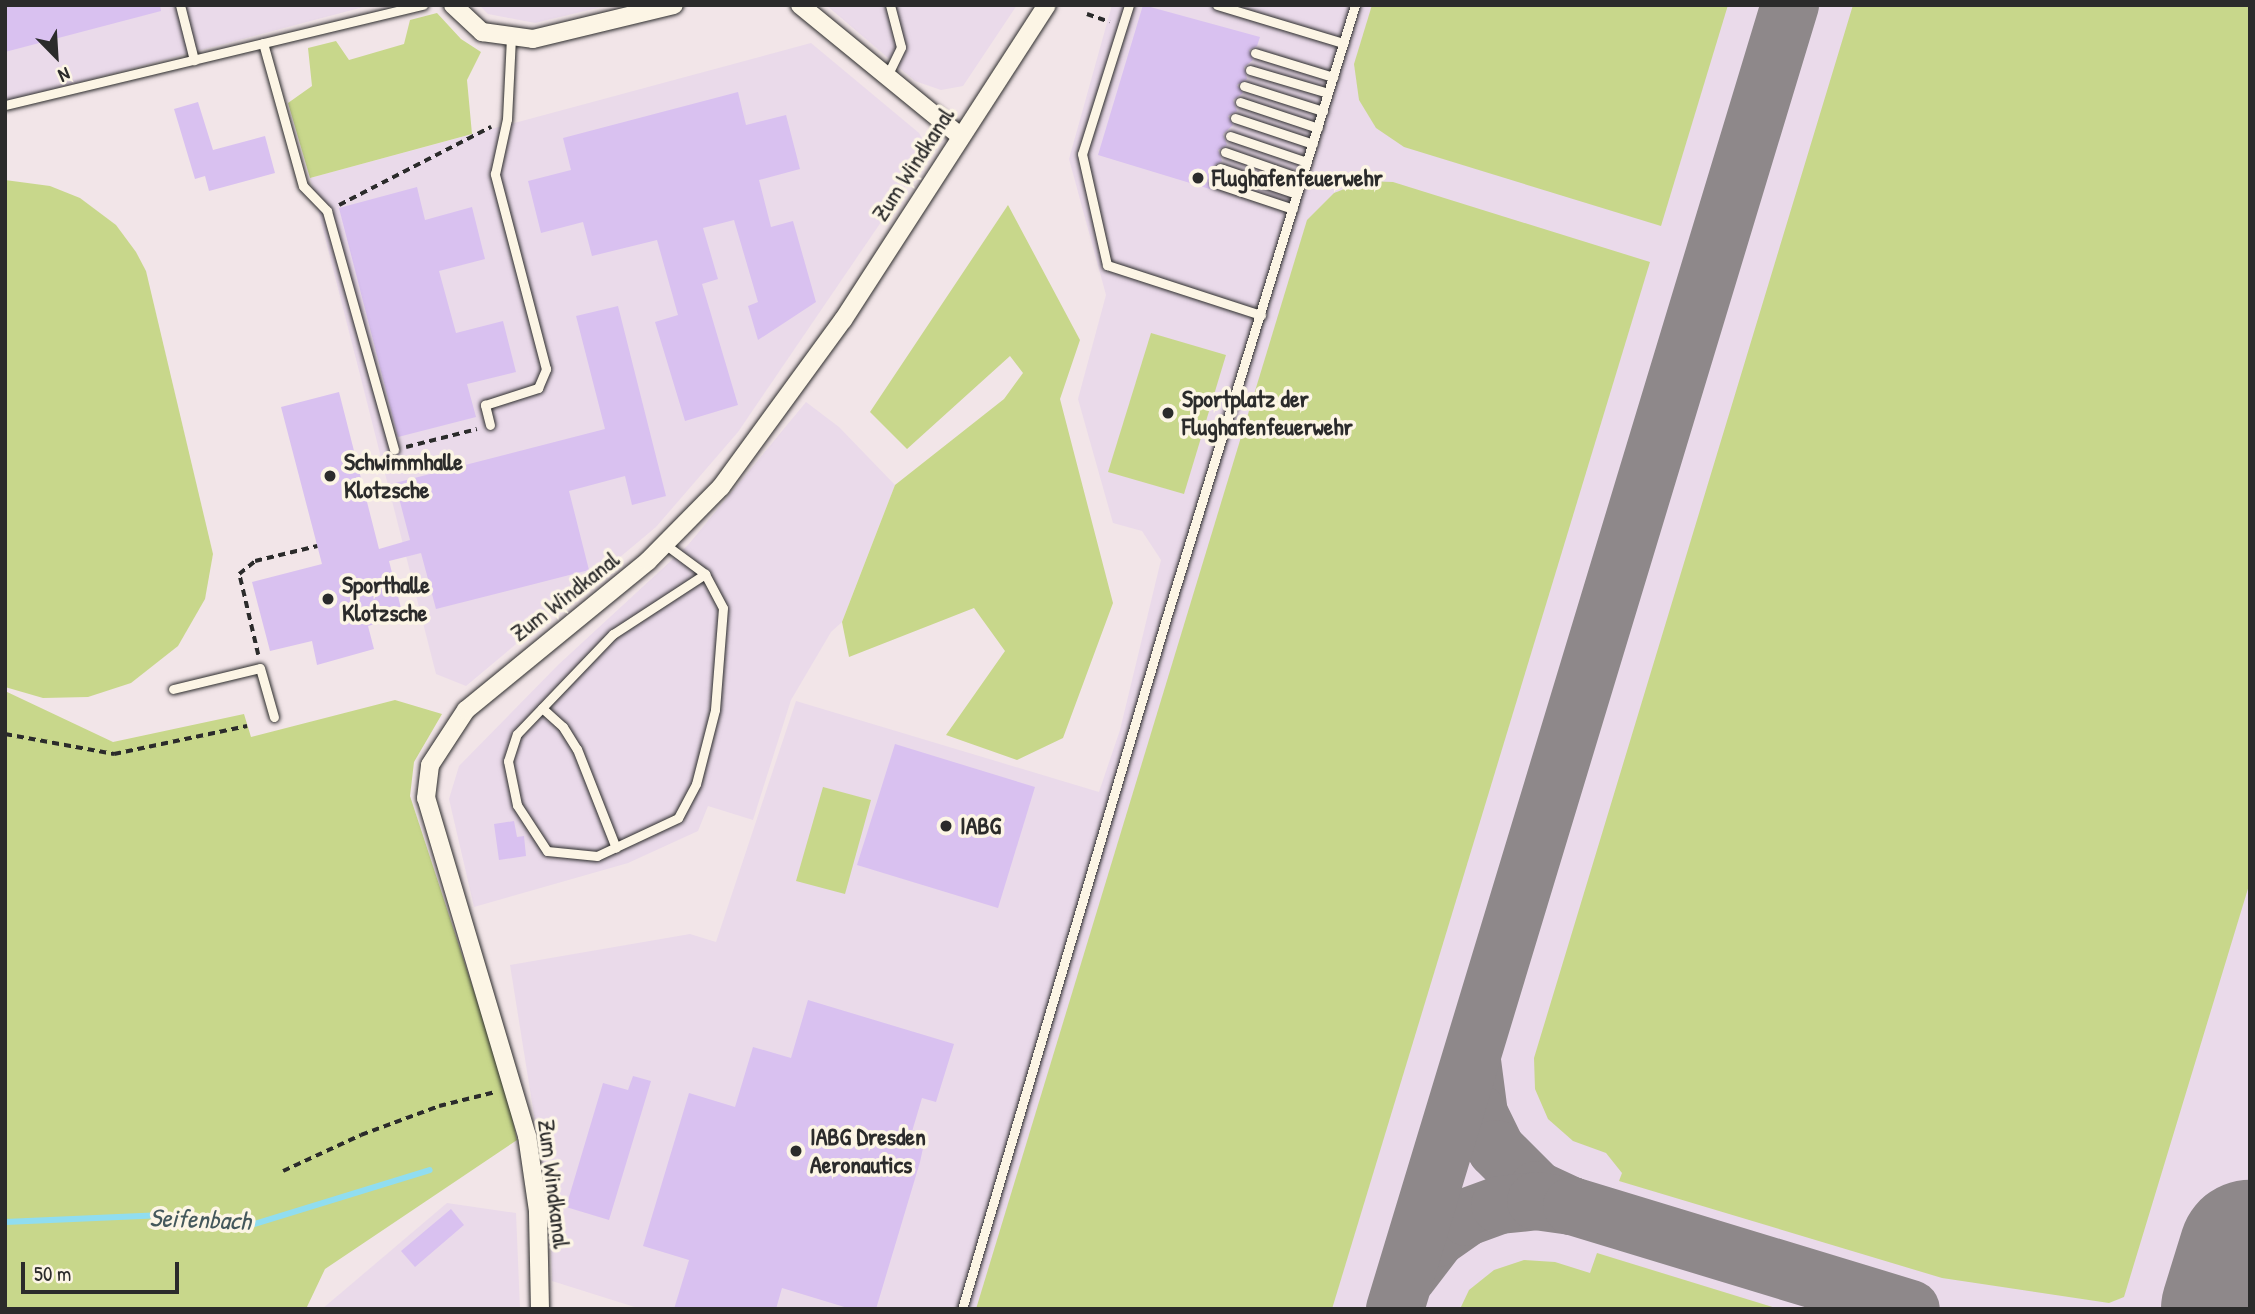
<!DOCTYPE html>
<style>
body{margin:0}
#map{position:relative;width:2255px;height:1314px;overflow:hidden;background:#f2e5e8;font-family:"Patrick Hand",sans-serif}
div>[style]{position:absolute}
.built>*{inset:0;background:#eadaea}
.green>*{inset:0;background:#c8d78b}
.stream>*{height:6px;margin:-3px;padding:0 3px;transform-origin:3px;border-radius:3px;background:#90ddf0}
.taxiway>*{height:58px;margin:-29px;padding:0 29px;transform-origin:29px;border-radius:29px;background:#8e888a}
.runway>*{height:142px;margin:-71px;padding:0 71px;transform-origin:71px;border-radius:71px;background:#8e888a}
.building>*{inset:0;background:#d9c1f0}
.path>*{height:3.5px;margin-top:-1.75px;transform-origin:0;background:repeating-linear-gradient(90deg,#2b2b2b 0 7px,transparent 0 12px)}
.roads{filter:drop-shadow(0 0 2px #2b2b2b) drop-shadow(0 0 2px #2b2b2b)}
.lane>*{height:9px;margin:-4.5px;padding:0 4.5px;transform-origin:4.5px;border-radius:4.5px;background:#fcf5e5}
.street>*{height:18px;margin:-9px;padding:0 9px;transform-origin:9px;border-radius:9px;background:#fcf5e5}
.dots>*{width:19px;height:19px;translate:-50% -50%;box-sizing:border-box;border:4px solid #fcf5e5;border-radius:50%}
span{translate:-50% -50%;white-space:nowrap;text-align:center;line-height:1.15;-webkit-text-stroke:7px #fcf5e5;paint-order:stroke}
.street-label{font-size:24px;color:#2b2b2b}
.poi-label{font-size:24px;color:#2b2b2b;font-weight:700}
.left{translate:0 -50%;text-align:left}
.water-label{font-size:26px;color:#44585c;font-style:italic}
.frame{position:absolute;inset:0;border:7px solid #2b2b2b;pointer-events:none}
.north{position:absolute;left:21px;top:21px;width:70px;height:70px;-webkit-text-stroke:5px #fcf5e5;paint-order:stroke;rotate:156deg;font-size:19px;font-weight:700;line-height:28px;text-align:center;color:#2b2b2b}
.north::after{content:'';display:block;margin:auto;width:24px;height:32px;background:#2b2b2b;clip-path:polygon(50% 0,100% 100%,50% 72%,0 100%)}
.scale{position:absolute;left:21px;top:1262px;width:158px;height:32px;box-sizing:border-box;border:4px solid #2b2b2b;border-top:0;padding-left:9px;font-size:21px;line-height:24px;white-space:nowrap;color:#2b2b2b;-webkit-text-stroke:5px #fcf5e5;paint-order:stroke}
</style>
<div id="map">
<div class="built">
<i style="clip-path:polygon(5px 5px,371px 5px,5px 102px)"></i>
<i style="clip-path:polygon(479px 5px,610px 5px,535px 23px,488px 14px)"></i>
<i style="clip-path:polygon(826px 5px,1017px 5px,963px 86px,941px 90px,915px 81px)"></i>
<i style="clip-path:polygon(1112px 5px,2250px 5px,2250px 1309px,641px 1309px,552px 1281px,550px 1215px,510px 965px,690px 934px,716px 942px,796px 701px,1099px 792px,1120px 730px,1161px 560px,1142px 531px,1113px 523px,1078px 399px,1106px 295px,1069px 159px)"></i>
<i style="clip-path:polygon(811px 43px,919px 133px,926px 145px,924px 159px,738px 432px,656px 527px,466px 686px,436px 674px,310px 178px)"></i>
<i style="clip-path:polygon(806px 402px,839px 427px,895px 485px,842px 622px,831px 632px,791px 700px,753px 820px,708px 806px,698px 831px,628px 863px,474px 907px,449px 799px,459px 766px,558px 665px,688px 545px)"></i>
<i style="clip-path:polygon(447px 1203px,516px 1213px,520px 1309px,322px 1309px)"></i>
</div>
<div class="green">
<i style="clip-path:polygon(1372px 5px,1728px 5px,1661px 226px,1404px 147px,1376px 128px,1359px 100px,1354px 64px)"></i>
<i style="clip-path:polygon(1853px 5px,2250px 5px,2250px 882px,2124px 1297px,2109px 1303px,1942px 1278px,1619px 1181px,1622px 1173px,1606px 1153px,1573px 1141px,1548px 1119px,1535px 1089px,1534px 1058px)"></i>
<i style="clip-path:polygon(437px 13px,461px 39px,481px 52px,467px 80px,472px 134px,310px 178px,288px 103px,312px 86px,308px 48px,336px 41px,349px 60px,404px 44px,410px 20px)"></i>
<i style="clip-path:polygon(5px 180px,50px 186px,80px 198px,116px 225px,136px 252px,146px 271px,213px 554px,205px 599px,178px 646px,131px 683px,88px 697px,43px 698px,5px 687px)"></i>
<i style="clip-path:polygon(1365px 181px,1393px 182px,1650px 262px,1332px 1309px,976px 1309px,1307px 220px,1334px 193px)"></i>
<i style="clip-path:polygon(1008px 205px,1080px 340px,1060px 399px,1113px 603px,1063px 738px,1017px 760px,946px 735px,1005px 651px,974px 608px,849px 657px,842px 622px,895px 485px,1004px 399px,1023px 373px,1010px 356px,907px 449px,870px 412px)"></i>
<i style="clip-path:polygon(1151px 333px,1226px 355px,1184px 494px,1108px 472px)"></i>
<i style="clip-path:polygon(5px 691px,113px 742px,244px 714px,251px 737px,395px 700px,442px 714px,414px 762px,410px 796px,506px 1089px,517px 1140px,325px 1269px,306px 1309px,5px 1309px)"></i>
<i style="clip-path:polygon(823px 787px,871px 800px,845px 894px,796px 881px)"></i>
<i style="clip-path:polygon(1597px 1253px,1779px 1309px,1460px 1309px,1469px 1290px,1494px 1270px,1524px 1260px,1555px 1262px,1590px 1273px)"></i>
</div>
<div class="stream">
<i style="left:5px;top:1222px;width:159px;rotate:-2.5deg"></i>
<i style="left:164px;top:1215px;width:85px;rotate:7.5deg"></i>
<i style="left:248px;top:1226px;width:190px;rotate:-17.1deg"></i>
</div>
<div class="taxiway">
<i style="left:1472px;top:1061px;width:53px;rotate:82.5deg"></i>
<i style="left:1479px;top:1114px;width:39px;rotate:64deg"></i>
<i style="left:1496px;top:1149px;width:58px;rotate:45deg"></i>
<i style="left:1537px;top:1190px;width:38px;rotate:25deg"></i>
<i style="left:1408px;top:1276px;width:48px;rotate:-52.7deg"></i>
<i style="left:1437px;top:1238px;width:37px;rotate:-35deg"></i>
<i style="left:1467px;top:1217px;width:35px;rotate:-20deg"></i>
<i style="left:1500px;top:1205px;width:36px;rotate:-6deg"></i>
<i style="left:1536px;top:1201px;width:36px;rotate:8deg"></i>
<i style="left:1572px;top:1206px;width:354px;rotate:16.9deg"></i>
<i style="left:1395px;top:1309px;width:1363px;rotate:-73.15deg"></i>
<i style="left:2222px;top:1309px;width:46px;rotate:-61.2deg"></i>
</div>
<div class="runway">
<i style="left:2232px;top:1309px;width:61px;rotate:-72.8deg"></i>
</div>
<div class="building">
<i style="clip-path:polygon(5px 5px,160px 5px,161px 11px,5px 52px)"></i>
<i style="clip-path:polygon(1143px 5px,1260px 37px,1257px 46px,1249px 50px,1253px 60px,1244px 67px,1247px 79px,1237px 85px,1243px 93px,1233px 100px,1237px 111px,1228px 116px,1233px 125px,1223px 134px,1227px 145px,1218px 150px,1222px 161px,1213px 166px,1217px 176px,1208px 181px,1213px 190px,1098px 155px)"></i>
<i style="clip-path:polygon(738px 92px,746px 125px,786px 115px,800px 169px,759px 180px,771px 227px,793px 221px,816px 302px,758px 340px,748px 306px,758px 302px,734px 220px,703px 228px,718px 279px,702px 284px,738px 405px,685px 421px,655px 322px,678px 315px,657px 240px,592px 256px,583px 222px,541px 233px,528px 181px,571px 170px,563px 138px)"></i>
<i style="clip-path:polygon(198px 102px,213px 150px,265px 136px,275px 173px,209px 191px,205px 176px,195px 179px,174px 109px)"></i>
<i style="clip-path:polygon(417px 187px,425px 220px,472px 207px,485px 259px,439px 271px,456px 333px,503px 321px,516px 372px,467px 384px,476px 417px,398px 437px,339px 208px)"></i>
<i style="clip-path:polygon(618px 306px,666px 496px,632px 505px,625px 476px,569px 491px,589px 570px,436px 609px,421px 553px,389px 561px,403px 616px,368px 626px,374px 649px,317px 665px,312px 641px,270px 651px,252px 582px,322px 564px,281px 407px,339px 392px,379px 549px,410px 540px,395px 483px,605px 429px,576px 316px)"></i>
<i style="clip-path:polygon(895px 744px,1035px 787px,998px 908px,857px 865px)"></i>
<i style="clip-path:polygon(514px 821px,517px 837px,524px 836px,526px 856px,499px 860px,494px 824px)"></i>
<i style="clip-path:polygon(808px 1000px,954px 1044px,936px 1102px,922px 1098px,911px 1135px,925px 1139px,920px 1162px,876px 1309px,851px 1309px,782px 1288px,776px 1309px,674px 1309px,689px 1260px,643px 1246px,689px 1093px,735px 1107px,753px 1047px,791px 1058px)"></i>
<i style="clip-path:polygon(633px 1076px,651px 1081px,609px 1220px,566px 1207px,603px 1083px,628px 1090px)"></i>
<i style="clip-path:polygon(451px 1209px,464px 1225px,415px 1267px,401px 1251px)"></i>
</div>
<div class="path">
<i style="left:1087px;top:14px;width:24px;rotate:19deg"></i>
<i style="left:339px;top:205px;width:171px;rotate:-27.2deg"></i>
<i style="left:406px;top:447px;width:73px;rotate:-14.2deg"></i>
<i style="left:258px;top:655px;width:83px;rotate:-103.2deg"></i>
<i style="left:239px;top:574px;width:21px;rotate:-39deg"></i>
<i style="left:255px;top:561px;width:64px;rotate:-13.6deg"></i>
<i style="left:5px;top:734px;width:111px;rotate:10.4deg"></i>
<i style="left:114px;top:754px;width:136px;rotate:-11.9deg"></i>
<i style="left:283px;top:1171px;width:86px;rotate:-24.8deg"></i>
<i style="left:361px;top:1135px;width:83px;rotate:-20.4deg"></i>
<i style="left:439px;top:1106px;width:58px;rotate:-14deg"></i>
</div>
<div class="roads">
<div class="lane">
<i style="left:180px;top:5px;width:57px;rotate:75.7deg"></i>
<i style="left:1129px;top:5px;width:156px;rotate:107.5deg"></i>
<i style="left:1082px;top:154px;width:114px;rotate:77.3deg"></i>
<i style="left:1107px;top:265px;width:162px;rotate:18deg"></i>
<i style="left:1217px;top:5px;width:132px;rotate:16.8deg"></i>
<i style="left:263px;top:43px;width:148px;rotate:74.4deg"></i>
<i style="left:303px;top:186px;width:35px;rotate:46deg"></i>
<i style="left:327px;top:211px;width:248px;rotate:74.3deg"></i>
<i style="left:1255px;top:53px;width:82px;rotate:17.1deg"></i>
<i style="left:1250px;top:70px;width:81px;rotate:16.4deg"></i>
<i style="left:887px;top:76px;width:32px;rotate:-64deg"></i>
<i style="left:901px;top:47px;width:43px;rotate:-104.7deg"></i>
<i style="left:1244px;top:86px;width:83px;rotate:17.6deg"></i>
<i style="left:1240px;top:102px;width:82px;rotate:18.4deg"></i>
<i style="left:5px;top:105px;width:430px;rotate:-13.5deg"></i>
<i style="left:1235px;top:118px;width:82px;rotate:18.4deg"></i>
<i style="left:1230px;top:136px;width:81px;rotate:18.7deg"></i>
<i style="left:1225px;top:152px;width:82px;rotate:19.3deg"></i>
<i style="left:1220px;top:168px;width:81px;rotate:18.7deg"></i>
<i style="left:1215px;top:183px;width:82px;rotate:18.4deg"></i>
<i style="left:490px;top:425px;width:21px;rotate:-104deg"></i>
<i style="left:485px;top:405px;width:56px;rotate:-17.8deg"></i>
<i style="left:538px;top:388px;width:21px;rotate:-67deg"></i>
<i style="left:546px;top:369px;width:202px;rotate:-104.7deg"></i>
<i style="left:495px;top:174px;width:56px;rotate:-77.7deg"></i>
<i style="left:507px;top:119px;width:81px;rotate:-87.2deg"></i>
<i style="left:666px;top:545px;width:49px;rotate:36.6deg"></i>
<i style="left:705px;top:574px;width:38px;rotate:62deg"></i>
<i style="left:723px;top:608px;width:102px;rotate:94.5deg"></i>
<i style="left:715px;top:710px;width:76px;rotate:104.4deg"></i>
<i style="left:696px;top:784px;width:38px;rotate:118deg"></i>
<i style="left:678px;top:818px;width:89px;rotate:154.9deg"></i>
<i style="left:597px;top:856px;width:50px;rotate:-174.3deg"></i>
<i style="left:547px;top:851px;width:55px;rotate:-123.1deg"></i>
<i style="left:517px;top:805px;width:45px;rotate:-101.6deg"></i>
<i style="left:508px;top:761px;width:28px;rotate:-72deg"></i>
<i style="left:517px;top:734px;width:139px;rotate:-46.2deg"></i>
<i style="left:613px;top:634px;width:110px;rotate:-33.1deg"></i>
<i style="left:173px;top:689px;width:89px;rotate:-13.6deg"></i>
<i style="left:260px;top:668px;width:51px;rotate:74.1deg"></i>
<i style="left:542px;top:708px;width:28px;rotate:42deg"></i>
<i style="left:563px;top:727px;width:26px;rotate:58deg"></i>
<i style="left:577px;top:749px;width:106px;rotate:68.5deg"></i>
<i style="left:962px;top:1309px;width:720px;rotate:-73.53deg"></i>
<i style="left:1166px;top:619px;width:642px;rotate:-72.89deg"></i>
</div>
<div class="street">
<i style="left:453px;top:5px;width:40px;rotate:43deg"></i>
<i style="left:482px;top:32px;width:51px;rotate:7.8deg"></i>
<i style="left:533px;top:39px;width:145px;rotate:-13.6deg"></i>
<i style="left:800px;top:5px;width:207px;rotate:39.3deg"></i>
<i style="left:540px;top:1309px;width:98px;rotate:-91.2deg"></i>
<i style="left:538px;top:1211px;width:76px;rotate:-98.3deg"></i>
<i style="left:527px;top:1136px;width:353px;rotate:-106.6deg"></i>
<i style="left:426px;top:798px;width:33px;rotate:-83deg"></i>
<i style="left:430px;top:765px;width:66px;rotate:-56.8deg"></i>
<i style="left:466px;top:710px;width:235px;rotate:-39.3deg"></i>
<i style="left:648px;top:561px;width:104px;rotate:-45.4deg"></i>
<i style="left:721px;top:487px;width:207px;rotate:-53.9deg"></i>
<i style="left:843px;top:320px;width:375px;rotate:-57.1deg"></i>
</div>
</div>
<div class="dots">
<i style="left:1198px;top:178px;background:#2b2b2b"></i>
<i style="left:1168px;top:413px;background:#2b2b2b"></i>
<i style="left:330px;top:476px;background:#2b2b2b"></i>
<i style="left:328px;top:599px;background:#2b2b2b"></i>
<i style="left:946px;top:826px;background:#2b2b2b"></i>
<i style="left:796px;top:1151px;background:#2b2b2b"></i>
</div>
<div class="street-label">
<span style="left:913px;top:164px;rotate:-57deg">Zum Windkanal</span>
<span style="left:565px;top:596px;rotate:-38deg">Zum Windkanal</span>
<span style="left:554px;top:1184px;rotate:83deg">Zum Windkanal</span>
</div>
<div class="poi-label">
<span class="left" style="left:1212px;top:178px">Flughafenfeuerwehr</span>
<span class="left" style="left:1182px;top:413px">Sportplatz der<br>Flughafenfeuerwehr</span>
<span class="left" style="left:344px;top:476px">Schwimmhalle<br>Klotzsche</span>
<span class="left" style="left:342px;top:599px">Sporthalle<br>Klotzsche</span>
<span class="left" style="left:960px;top:826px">IABG</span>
<span class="left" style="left:810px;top:1151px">IABG Dresden<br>Aeronautics</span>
</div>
<div class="water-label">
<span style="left:200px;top:1219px;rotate:2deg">Seifenbach</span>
</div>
<div class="frame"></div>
<div class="north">N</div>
<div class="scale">50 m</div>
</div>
